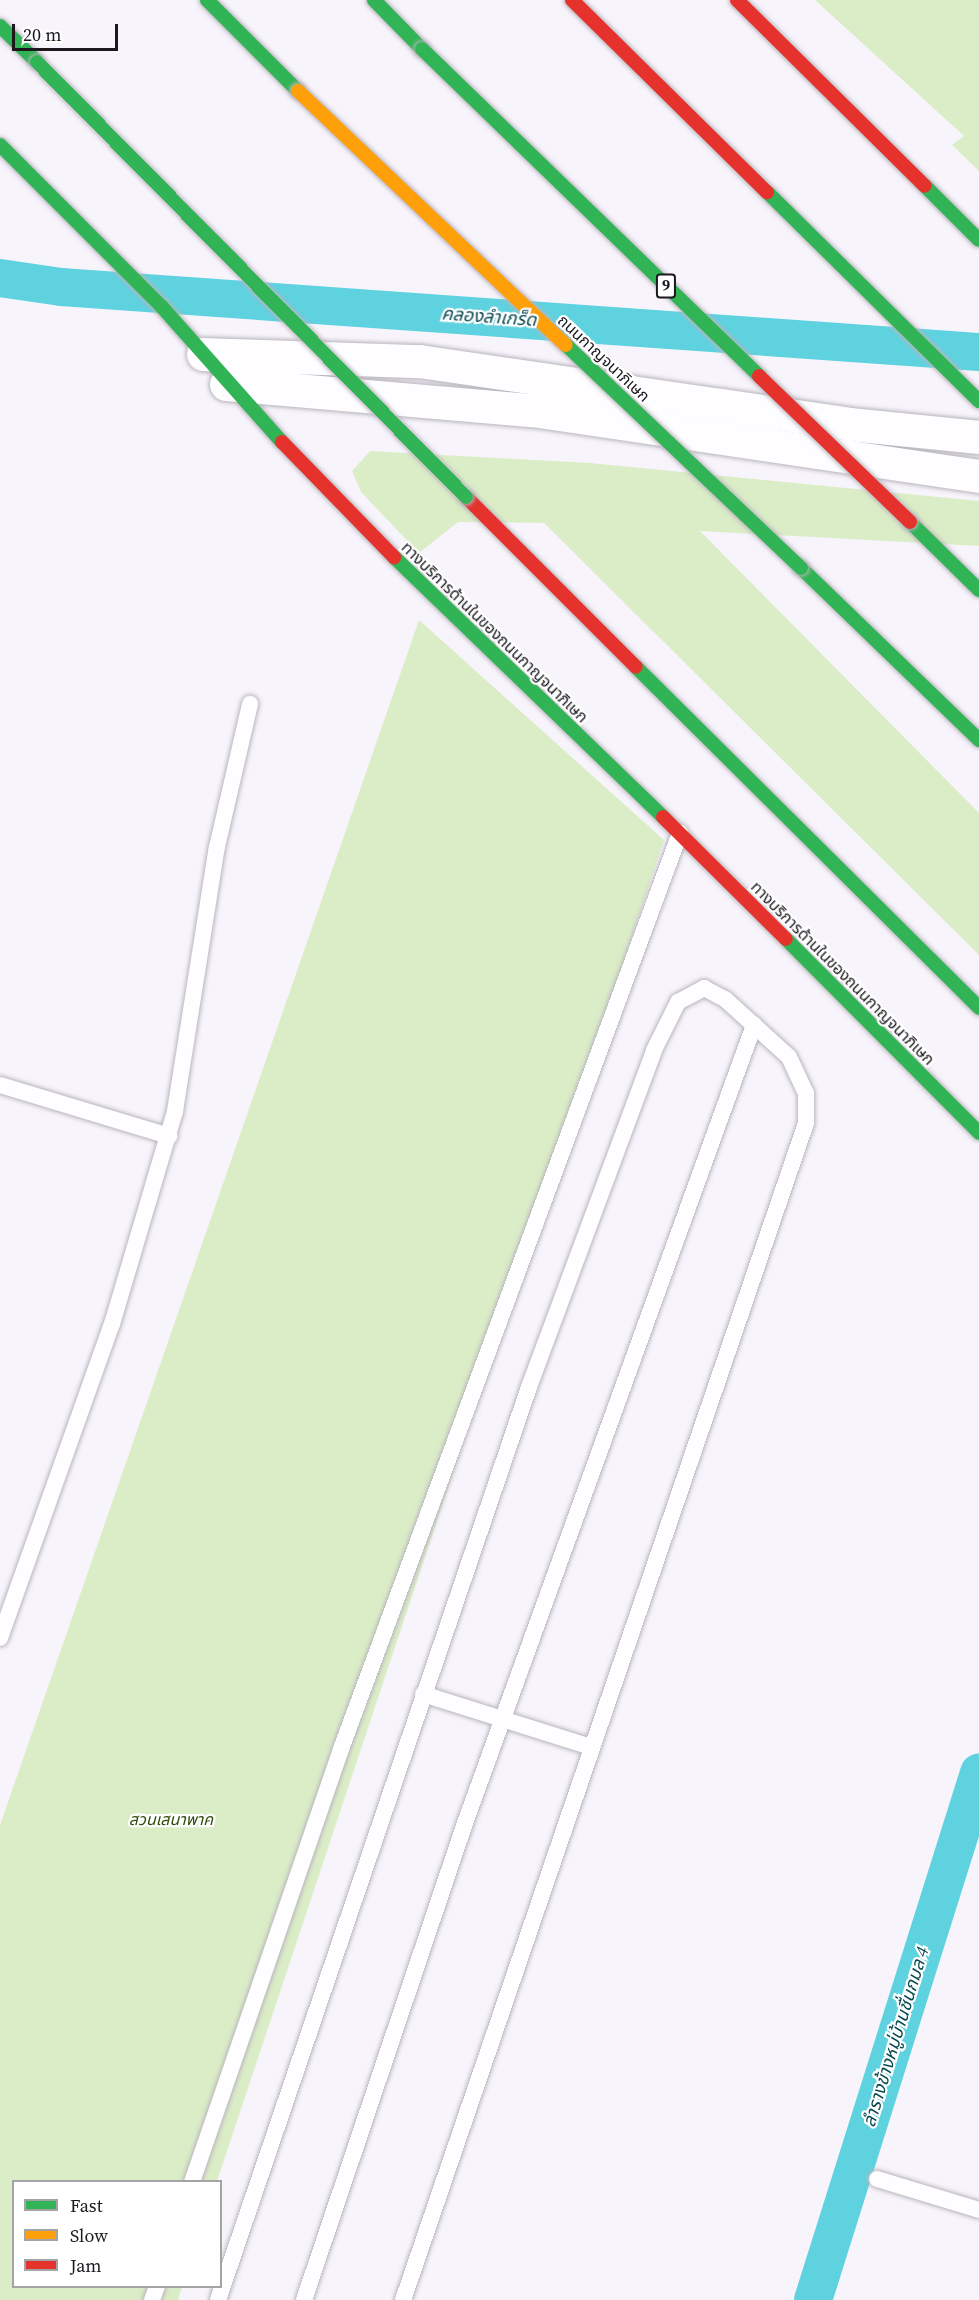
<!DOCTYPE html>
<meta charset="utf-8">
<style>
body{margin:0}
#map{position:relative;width:979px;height:2300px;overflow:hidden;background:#f8f4fc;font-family:"Source Serif 4","Noto Sans Thai",serif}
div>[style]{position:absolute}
.green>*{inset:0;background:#dbedc7}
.canal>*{height:38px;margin:-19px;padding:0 19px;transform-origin:19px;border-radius:19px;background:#5fd2df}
.roads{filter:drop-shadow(0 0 2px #b9b5bc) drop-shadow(0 0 2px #b9b5bc)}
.lane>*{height:16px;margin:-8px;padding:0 8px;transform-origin:8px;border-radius:8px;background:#fefdff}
.street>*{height:33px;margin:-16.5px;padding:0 16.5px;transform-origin:16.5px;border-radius:16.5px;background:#fefdff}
.fast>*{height:14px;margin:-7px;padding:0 7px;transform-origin:7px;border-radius:7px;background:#30b455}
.jam>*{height:14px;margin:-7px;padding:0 7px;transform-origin:7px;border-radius:7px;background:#e5322d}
.bridges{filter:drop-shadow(0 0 2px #b9b5bc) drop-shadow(0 0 2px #b9b5bc)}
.fast-bridge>*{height:14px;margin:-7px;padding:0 7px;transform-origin:7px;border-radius:7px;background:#30b455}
.slow-bridge>*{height:14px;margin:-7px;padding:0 7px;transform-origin:7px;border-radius:7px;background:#ff9f0a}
.jam-bridge>*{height:14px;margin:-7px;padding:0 7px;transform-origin:7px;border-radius:7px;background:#e5322d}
span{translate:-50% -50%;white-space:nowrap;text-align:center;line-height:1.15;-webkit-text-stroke:4.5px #fff;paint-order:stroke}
.shield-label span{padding:2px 4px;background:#fff;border:2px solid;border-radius:4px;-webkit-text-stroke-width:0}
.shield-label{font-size:15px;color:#1b181e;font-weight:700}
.street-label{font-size:16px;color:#1b181e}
.park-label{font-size:16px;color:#334b0c;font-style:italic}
.water-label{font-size:18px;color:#074a50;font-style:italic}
.legend{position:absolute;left:12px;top:2180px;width:210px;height:108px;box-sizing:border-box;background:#fff;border:2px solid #a4a3a5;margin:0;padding:8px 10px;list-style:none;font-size:18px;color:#1b181e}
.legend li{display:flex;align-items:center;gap:12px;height:30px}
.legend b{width:30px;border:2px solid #a4a3a5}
.scale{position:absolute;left:12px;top:24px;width:106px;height:27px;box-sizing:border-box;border:3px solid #1b181e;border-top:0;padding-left:8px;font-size:18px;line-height:21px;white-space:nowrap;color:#1b181e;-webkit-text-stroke:4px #fff;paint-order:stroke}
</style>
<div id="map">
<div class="green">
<i style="clip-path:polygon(815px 0,979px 0,979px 171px,952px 145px,964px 136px)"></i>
<i style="clip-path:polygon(370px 451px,590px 463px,979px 501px,979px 546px,700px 531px,979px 813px,979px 955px,544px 523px,458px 522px,419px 553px,361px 492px,352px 471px)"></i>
<i style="clip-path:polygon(419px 620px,664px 840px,217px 2181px,14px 2182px,14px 2286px,182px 2287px,178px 2300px,0 2300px,0 1825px)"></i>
</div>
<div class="canal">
<i style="left:0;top:278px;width:62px;rotate:8.4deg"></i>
<i style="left:61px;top:287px;width:920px;rotate:4.05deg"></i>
<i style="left:813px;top:2300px;width:553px;rotate:-72.52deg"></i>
</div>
<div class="roads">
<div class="lane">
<i style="left:0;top:1085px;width:177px;rotate:16.8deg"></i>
<i style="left:0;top:1638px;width:333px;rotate:-70.4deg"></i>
<i style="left:112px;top:1324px;width:222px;rotate:-73.5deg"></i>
<i style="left:175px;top:1111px;width:267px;rotate:-81deg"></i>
<i style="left:217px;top:847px;width:147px;rotate:-77deg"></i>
<i style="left:423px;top:1694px;width:176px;rotate:17.5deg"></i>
<i style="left:877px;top:2179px;width:107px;rotate:16.9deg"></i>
<i style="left:192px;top:2182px;width:458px;rotate:-71deg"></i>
<i style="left:341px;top:1749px;width:977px;rotate:-69.69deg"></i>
<i style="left:152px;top:2300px;width:15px;rotate:-70deg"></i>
<i style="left:218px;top:2300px;width:965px;rotate:-71.19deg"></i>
<i style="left:529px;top:1387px;width:359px;rotate:-69.6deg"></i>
<i style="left:654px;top:1050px;width:54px;rotate:-63.4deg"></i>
<i style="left:678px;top:1002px;width:30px;rotate:-28deg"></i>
<i style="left:704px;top:988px;width:24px;rotate:28deg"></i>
<i style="left:725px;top:999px;width:86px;rotate:42.2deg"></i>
<i style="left:789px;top:1057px;width:40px;rotate:65deg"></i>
<i style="left:806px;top:1093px;width:30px;rotate:90deg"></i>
<i style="left:806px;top:1123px;width:1244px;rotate:108.9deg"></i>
<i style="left:304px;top:2300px;width:503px;rotate:-71.35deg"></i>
<i style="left:465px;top:1823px;width:849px;rotate:-70.09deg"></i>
</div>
<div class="street">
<i style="left:203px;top:354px;width:216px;rotate:1.9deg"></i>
<i style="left:419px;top:361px;width:435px;rotate:8.3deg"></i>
<i style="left:849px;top:424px;width:131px;rotate:5.7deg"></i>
<i style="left:226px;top:384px;width:307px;rotate:4.9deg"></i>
<i style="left:532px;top:410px;width:452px;rotate:8.4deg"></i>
</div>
<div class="fast">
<i style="left:207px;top:0;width:129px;rotate:45deg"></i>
<i style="left:374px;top:0;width:69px;rotate:45.6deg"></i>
<i style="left:0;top:26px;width:52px;rotate:44.2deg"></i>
<i style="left:0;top:145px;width:229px;rotate:45deg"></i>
<i style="left:162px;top:307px;width:181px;rotate:48.4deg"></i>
<i style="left:925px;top:186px;width:76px;rotate:45deg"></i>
<i style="left:767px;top:192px;width:298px;rotate:44.6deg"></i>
<i style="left:910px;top:522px;width:97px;rotate:44.6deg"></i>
<i style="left:394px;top:557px;width:374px;rotate:44deg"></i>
<i style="left:801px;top:568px;width:248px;rotate:44deg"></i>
<i style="left:636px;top:667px;width:484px;rotate:44.8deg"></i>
<i style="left:786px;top:939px;width:274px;rotate:45.1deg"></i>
</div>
<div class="jam">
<i style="left:572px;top:0;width:274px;rotate:44.6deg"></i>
<i style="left:737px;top:0;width:264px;rotate:44.7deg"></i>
<i style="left:282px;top:442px;width:161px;rotate:45.8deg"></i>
<i style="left:466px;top:497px;width:240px;rotate:45deg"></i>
<i style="left:663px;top:817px;width:173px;rotate:44.8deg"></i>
</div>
</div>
<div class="bridges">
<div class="fast-bridge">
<i style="left:422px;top:49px;width:470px;rotate:44.1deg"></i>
<i style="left:37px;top:62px;width:611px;rotate:45.4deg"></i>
<i style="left:566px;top:345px;width:324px;rotate:43.5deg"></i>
</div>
<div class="slow-bridge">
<i style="left:298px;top:91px;width:369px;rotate:43.5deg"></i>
</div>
<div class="jam-bridge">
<i style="left:759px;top:376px;width:210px;rotate:44deg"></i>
</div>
</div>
<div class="shield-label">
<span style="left:666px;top:286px">9</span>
</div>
<div class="street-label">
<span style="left:604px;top:358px;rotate:43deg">ถนนกาญจนาภิเษก</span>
<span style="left:495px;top:632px;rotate:44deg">ทางบริการด้านในของถนนกาญจนาภิเษก</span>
<span style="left:843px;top:973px;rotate:45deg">ทางบริการด้านในของถนนกาญจนาภิเษก</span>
</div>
<div class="park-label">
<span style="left:171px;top:1819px">สวนเสนาพาค</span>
</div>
<div class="water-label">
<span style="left:489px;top:317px;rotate:4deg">คลองลำเกร็ด</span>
<span style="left:896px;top:2037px;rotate:-73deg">ลำรางข้างหมู่บ้านชื่นกมล 4</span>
</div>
<ul class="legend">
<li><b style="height:8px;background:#30b455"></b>Fast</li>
<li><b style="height:8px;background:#ff9f0a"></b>Slow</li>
<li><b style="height:8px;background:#e5322d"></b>Jam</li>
</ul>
<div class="scale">20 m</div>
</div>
